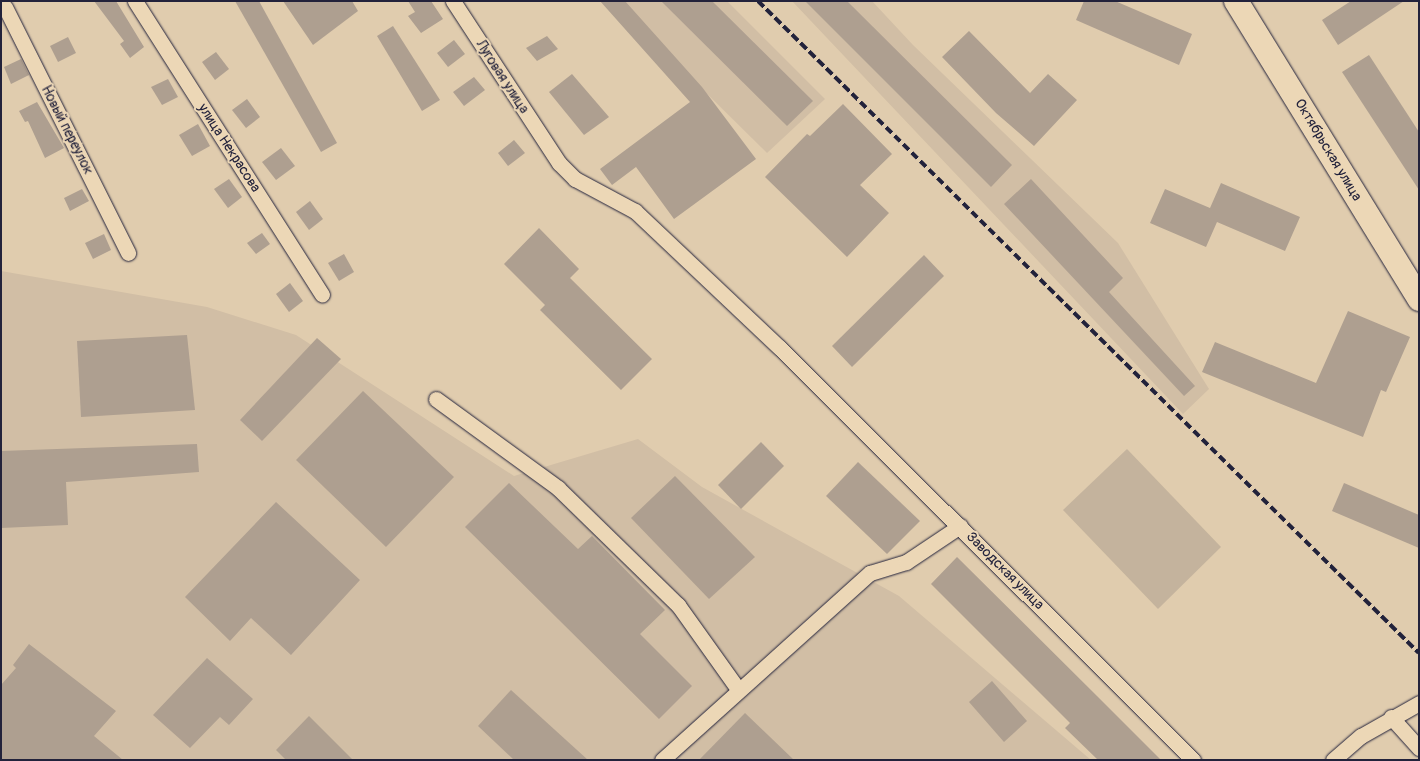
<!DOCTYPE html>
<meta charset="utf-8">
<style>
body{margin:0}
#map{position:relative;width:1420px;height:761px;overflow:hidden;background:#e0ccae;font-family:Pangolin,sans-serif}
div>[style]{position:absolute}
.built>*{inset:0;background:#d1bea5}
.green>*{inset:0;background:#c4b39d}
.building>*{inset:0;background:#ae9f90}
.roads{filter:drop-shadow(0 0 1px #22223b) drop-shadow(0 0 1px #22223b)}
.street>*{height:15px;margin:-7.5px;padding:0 7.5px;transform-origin:7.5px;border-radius:7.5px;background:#ecd7b6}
.primary>*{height:24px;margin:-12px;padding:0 12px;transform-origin:12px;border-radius:12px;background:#ecd7b6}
.rail>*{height:4px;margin-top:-2px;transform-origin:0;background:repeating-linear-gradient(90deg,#22223b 0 8px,transparent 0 12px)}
span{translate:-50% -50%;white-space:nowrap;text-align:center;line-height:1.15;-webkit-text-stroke:4px #ecd7b6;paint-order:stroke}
.street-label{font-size:14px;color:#22223b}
.frame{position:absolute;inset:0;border:2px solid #22223b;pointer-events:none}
</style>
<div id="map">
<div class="built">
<i style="clip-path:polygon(613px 1px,727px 1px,825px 99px,767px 153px)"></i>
<i style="clip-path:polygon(792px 1px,872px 1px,913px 45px,1118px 243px,1209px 389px,1183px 414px)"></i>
<i style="clip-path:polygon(1px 271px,207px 307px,296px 335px,514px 476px,638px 439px,702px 487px,899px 596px,1091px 760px,1px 760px)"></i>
</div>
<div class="green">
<i style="clip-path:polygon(1127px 449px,1221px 547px,1158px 609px,1063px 510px)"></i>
</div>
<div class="building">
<i style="clip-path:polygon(94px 1px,116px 1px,144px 47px,130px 58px,120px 44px,124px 41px)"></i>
<i style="clip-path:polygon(235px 1px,259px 1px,337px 143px,321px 152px)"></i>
<i style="clip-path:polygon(283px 1px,352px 1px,358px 11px,313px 45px)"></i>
<i style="clip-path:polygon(408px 1px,431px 1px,443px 19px,421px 33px,408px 16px,415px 12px)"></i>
<i style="clip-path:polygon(600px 1px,625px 1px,702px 87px,756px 159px,674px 219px,636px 167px,612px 185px,600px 169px,690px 102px)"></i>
<i style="clip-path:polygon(661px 1px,712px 1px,813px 101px,787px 126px)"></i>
<i style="clip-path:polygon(805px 1px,847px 1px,1012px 165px,991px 187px)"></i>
<i style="clip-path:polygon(1084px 1px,1115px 1px,1192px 34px,1179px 65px,1076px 20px)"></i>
<i style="clip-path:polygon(1351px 1px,1404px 1px,1338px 45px,1322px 20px)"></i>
<i style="clip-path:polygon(393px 26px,440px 100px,422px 111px,377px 36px)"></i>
<i style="clip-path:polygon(969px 31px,1030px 93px,1048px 74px,1077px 100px,1034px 146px,996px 113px,942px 57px)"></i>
<i style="clip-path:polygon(547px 36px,558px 49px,537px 61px,526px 48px)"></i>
<i style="clip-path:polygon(68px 37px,76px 53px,58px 62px,50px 46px)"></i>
<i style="clip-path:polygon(454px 40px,465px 54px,448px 67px,437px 53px)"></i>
<i style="clip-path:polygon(216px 52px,229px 69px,215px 80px,202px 62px)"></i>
<i style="clip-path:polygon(1369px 55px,1419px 132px,1419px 190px,1342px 72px)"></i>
<i style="clip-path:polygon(21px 59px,29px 75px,11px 84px,4px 67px)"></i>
<i style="clip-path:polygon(572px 74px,609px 117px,584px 135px,549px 92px)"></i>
<i style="clip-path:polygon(474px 77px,485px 90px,464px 106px,453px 92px)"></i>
<i style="clip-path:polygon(168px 79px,178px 97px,162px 105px,151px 87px)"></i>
<i style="clip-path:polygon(247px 99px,260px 117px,246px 128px,232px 110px)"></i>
<i style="clip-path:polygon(37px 102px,64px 148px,45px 158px,28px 121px,25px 122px,19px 111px)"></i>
<i style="clip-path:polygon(843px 104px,892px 154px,860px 185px,889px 213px,847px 257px,765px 177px,807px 134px,810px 136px)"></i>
<i style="clip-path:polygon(198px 124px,210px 146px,192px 156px,179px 135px)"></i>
<i style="clip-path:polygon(514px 140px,525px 153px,508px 166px,498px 153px)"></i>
<i style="clip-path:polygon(281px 148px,295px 166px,276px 180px,262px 162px)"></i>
<i style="clip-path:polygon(229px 179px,242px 197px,228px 208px,214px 189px)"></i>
<i style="clip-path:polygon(1031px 179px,1123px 278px,1109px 292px,1195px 386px,1184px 396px,1004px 204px)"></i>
<i style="clip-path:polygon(1221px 183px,1300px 217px,1285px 251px,1217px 222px,1206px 247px,1150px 223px,1165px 189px,1210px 208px)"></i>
<i style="clip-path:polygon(82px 189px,89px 201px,70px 211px,64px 198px)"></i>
<i style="clip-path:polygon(310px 201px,323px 219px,309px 230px,296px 212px)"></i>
<i style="clip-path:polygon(539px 228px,579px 269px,570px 278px,652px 359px,621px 390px,540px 310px,545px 305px,504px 264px)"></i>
<i style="clip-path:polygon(262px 233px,270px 244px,256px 254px,247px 243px)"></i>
<i style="clip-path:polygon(104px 234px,111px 250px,93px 259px,85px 243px)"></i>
<i style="clip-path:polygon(344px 254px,354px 272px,339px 281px,328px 263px)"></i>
<i style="clip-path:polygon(924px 255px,944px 276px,852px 367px,832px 346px)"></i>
<i style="clip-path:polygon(290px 283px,303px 301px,289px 312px,276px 294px)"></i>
<i style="clip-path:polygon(1348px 311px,1410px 337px,1386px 392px,1381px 390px,1363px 437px,1202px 372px,1215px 342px,1316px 383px)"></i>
<i style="clip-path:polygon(187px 335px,195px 410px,81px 417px,77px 341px)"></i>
<i style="clip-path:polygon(317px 338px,341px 359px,262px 441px,240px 420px)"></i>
<i style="clip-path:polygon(363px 391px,454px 477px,386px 547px,296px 460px)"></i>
<i style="clip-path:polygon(761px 442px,784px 466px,741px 509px,718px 485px)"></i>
<i style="clip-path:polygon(197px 444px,199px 472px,66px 482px,68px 525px,1px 528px,1px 451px)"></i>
<i style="clip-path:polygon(858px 462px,920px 521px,887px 554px,826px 496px)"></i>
<i style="clip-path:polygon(675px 476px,755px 557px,709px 599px,631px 518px)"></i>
<i style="clip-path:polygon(509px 483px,578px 549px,592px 536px,665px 610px,640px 634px,692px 686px,659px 719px,465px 527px)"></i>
<i style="clip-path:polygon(1344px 483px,1419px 515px,1419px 548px,1332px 511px)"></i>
<i style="clip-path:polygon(276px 502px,360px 580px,291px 655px,251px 618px,230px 641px,185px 597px)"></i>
<i style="clip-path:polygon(957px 557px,1097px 696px,1161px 760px,1098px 760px,1065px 728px,1070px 723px,931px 584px)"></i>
<i style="clip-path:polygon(29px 644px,116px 711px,94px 736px,123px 760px,1px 760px,1px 685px,16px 668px,13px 665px)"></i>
<i style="clip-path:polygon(207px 658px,253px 699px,229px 725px,220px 717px,190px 748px,153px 715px)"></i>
<i style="clip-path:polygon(992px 681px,1027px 721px,1004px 742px,969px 702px)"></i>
<i style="clip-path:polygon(511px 690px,588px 760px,514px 760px,478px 726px)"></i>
<i style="clip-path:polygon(745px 713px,794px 760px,699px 760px)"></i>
<i style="clip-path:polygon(309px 716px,353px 760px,286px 760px,276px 750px)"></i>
</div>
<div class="roads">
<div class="street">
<i style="left:135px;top:1px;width:348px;rotate:57.5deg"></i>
<i style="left:453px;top:1px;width:194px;rotate:56.8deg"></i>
<i style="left:559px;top:163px;width:23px;rotate:45deg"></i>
<i style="left:575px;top:179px;width:68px;rotate:28.1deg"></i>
<i style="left:635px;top:211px;width:198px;rotate:43.4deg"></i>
<i style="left:779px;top:347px;width:585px;rotate:44.93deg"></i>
<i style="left:5px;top:7px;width:275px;rotate:63.4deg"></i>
<i style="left:436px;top:399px;width:151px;rotate:36.1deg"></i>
<i style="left:558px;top:488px;width:168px;rotate:44.3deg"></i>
<i style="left:678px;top:605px;width:103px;rotate:54.5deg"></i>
<i style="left:1391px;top:717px;width:42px;rotate:47.9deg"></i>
<i style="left:662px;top:760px;width:280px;rotate:-42deg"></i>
<i style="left:870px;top:573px;width:38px;rotate:-17deg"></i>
<i style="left:906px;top:562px;width:65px;rotate:-33.7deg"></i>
<i style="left:1333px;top:760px;width:37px;rotate:-41deg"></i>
<i style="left:1361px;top:736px;width:67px;rotate:-29.6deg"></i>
</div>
<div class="primary">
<i style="left:1236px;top:1px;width:350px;rotate:58.4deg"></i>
</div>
</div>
<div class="rail">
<i style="left:758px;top:1px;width:928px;rotate:44.61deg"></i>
</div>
<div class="street-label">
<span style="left:502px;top:77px;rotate:57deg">Луговая улица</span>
<span style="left:67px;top:130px;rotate:63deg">Новый переулок</span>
<span style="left:229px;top:148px;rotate:57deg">улица Некрасова</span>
<span style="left:1328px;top:150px;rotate:59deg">Октябрьская улица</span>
<span style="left:1005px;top:571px;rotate:45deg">Заводская улица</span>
</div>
<div class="frame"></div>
</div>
